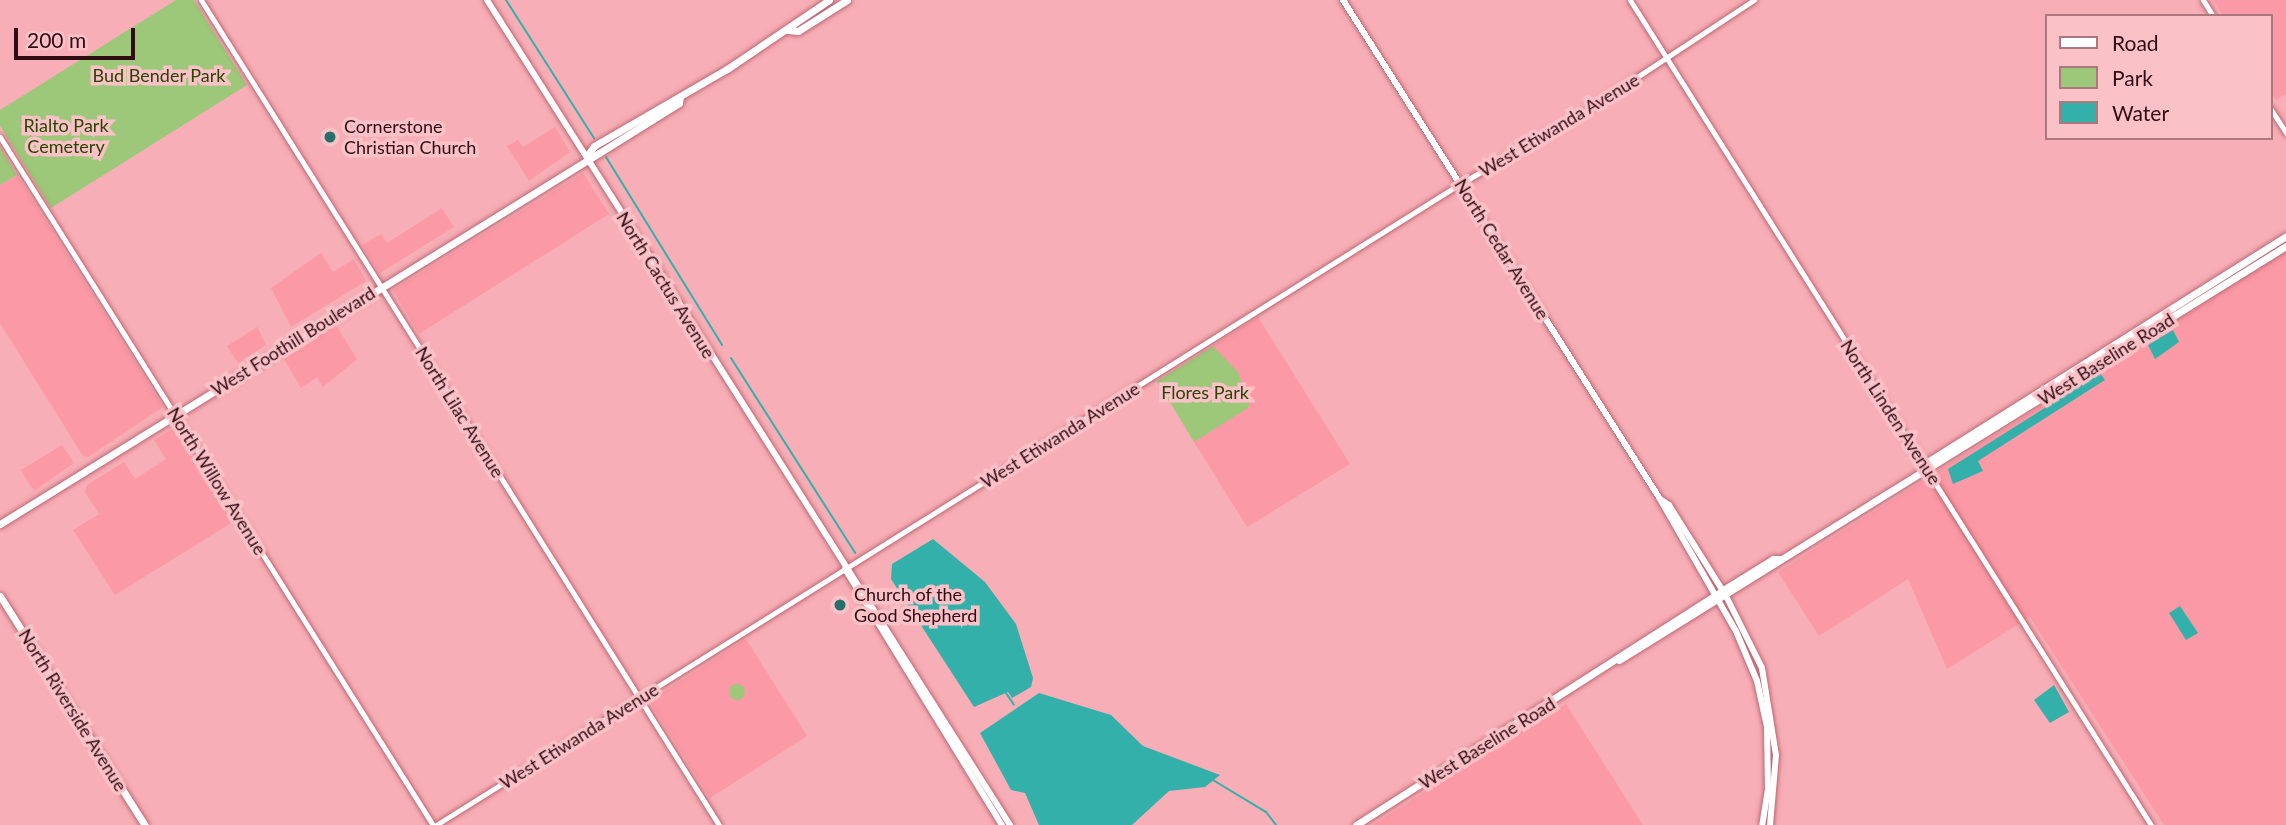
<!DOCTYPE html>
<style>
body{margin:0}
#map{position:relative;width:2286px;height:825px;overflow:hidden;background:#f8aeb6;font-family:Lato,sans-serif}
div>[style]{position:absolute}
.built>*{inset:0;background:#fc99a6}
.green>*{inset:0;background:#9dc779}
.round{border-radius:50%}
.water>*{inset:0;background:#34b0ab}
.stream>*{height:2px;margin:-1px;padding:0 1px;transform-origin:1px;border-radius:1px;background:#34b0ab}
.roads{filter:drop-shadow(0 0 2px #bd6874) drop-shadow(0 0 2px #bd6874)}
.tertiary>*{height:5px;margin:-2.5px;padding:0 2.5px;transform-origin:2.5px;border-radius:2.5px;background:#fff}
.secondary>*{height:6px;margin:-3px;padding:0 3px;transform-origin:3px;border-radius:3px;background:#fff}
.primary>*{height:7px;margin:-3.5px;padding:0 3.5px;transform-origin:3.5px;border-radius:3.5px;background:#fff}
.dots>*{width:19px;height:19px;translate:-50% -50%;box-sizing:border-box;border:4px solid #fac1c7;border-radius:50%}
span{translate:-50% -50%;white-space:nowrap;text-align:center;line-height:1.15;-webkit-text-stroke:7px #fac1c7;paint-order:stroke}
.park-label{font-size:18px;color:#284602}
.street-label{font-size:18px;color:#2f0d13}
.poi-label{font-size:18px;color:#2f0d13}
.left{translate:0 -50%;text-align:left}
.legend{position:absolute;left:2045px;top:14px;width:228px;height:126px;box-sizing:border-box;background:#fac1c7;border:2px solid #a9797f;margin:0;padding:9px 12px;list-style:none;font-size:21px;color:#2f0d13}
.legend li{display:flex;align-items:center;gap:14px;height:35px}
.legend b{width:35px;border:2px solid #a9797f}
.scale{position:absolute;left:14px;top:28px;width:121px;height:32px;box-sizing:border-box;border:4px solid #2f0d13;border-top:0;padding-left:9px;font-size:21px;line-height:24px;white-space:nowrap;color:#2f0d13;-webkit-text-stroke:5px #fac1c7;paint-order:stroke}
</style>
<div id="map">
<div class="built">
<i style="clip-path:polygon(2214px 0,2286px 0,2286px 94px,2276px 100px,2270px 91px,2270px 16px,2223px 16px)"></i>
<i style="clip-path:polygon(555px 127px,570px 152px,529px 181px,507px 146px,518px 140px,523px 147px)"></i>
<i style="clip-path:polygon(583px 173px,609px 214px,419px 334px,393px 290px)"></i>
<i style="clip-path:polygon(17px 175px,163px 407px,88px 457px,83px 456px,0 323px,0 185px)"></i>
<i style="clip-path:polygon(442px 208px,454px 227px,380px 273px,362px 245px,381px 234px,387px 243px)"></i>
<i style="clip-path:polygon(2286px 252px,2286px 825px,2164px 825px,2030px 617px,1947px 669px,1908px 579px,1819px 636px,1778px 572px)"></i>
<i style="clip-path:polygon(321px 253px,333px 272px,354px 259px,366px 281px,291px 327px,271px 288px)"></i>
<i style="clip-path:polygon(1258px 317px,1350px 464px,1247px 527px,1194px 442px,1249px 407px,1236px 375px,1213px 346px)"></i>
<i style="clip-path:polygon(336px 325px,357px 359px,323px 387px,317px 377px,301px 388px,284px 359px)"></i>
<i style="clip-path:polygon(257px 327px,266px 345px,238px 363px,227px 346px)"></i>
<i style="clip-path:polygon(174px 428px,233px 522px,115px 595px,73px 530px,99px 514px,85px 492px,87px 485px,124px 462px,135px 479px,166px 459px,154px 440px)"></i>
<i style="clip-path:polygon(62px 445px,74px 463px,34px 491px,21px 470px)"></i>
<i style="clip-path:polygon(746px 639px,807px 736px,710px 798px,649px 701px)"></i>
<i style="clip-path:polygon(1566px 704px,1643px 825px,1373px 825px,1520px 731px)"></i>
</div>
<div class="green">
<i style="clip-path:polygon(176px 0,194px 0,247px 85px,51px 208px,0 126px,0 110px)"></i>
<i style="clip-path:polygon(0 147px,17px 175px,0 185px)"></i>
<i style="clip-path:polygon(1213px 346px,1237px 371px,1250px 400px,1248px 408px,1194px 442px,1157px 381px)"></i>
<i class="round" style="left:729px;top:684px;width:16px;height:16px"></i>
</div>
<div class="water">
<i style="clip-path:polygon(2173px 330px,2179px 342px,2155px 359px,2148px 345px)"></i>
<i style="clip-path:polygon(2100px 373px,2105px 380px,1978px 461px,1983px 471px,1953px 484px,1948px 469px)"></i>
<i style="clip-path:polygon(933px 539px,985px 582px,1016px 624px,1033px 678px,1031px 687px,1012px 698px,1008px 692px,974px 707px,891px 579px,892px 564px)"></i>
<i style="clip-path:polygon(2180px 606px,2198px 633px,2186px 640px,2169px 613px)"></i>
<i style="clip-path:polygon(2054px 685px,2069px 712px,2050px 723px,2034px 700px)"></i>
<i style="clip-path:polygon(1039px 693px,1111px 715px,1143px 746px,1220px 775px,1205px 787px,1169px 791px,1132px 825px,1039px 825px,1025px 793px,1011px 790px,980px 733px)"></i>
</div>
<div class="stream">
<i style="left:506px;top:0;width:164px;rotate:57.5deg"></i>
<i style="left:606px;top:157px;width:221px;rotate:58.3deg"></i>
<i style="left:731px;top:358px;width:231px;rotate:57.5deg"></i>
<i style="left:1006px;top:693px;width:14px;rotate:56deg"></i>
<i style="left:1213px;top:780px;width:62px;rotate:31.1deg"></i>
<i style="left:1266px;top:812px;width:16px;rotate:52deg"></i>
</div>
<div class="roads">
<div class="tertiary">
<i style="left:201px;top:0;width:974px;rotate:57.88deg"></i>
<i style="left:1630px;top:0;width:976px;rotate:57.73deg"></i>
<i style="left:2203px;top:0;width:19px;rotate:58deg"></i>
<i style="left:2270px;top:108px;width:30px;rotate:57deg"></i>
<i style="left:0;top:137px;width:813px;rotate:57.82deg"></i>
<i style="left:436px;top:825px;width:1208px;rotate:-32.05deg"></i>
<i style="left:1460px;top:184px;width:147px;rotate:-30.2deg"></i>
<i style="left:1587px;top:110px;width:200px;rotate:-33.4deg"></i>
</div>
<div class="secondary">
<i style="left:487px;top:0;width:977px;rotate:57.63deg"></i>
<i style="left:1343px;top:0;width:591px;rotate:57.57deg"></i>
<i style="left:1660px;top:499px;width:152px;rotate:60.1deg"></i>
<i style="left:1736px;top:631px;width:54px;rotate:67.2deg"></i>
<i style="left:1757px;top:681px;width:47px;rotate:77.7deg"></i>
<i style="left:1767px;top:727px;width:62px;rotate:89.1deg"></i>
<i style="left:1768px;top:789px;width:36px;rotate:99deg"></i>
<i style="left:1660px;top:499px;width:11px;rotate:34deg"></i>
<i style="left:1669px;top:505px;width:107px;rotate:57.9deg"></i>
<i style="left:1726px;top:596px;width:80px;rotate:63.4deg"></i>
<i style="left:1762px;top:668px;width:88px;rotate:80.9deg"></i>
<i style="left:1776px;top:755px;width:70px;rotate:94.9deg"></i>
<i style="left:845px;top:569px;width:300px;rotate:58.5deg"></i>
</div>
<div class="primary">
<i style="left:788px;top:30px;width:10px;rotate:6deg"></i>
<i style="left:798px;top:31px;width:58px;rotate:-32.3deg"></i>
<i style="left:587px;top:156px;width:12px;rotate:-55deg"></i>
<i style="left:594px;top:146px;width:154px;rotate:-30.1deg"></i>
<i style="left:727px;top:69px;width:123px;rotate:-34.1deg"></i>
<i style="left:1925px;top:468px;width:8px;rotate:-60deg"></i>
<i style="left:1929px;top:461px;width:422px;rotate:-32.2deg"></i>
<i style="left:0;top:524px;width:705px;rotate:-31.77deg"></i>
<i style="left:599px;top:153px;width:94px;rotate:-32deg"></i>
<i style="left:679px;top:103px;width:6px;rotate:-81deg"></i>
<i style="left:0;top:596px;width:271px;rotate:57.7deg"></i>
<i style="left:1619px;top:660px;width:785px;rotate:-31.83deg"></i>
<i style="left:1356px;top:825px;width:436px;rotate:-32.6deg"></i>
<i style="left:1723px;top:590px;width:59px;rotate:-31.8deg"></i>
<i style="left:1773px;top:559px;width:8px"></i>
</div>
</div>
<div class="dots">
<i style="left:330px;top:137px;background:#25706d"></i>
<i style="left:840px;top:605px;background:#25706d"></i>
</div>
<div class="park-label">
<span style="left:159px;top:75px">Bud Bender Park</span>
<span style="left:66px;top:136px">Rialto Park<br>Cemetery</span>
<span style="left:1205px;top:392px">Flores Park</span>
</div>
<div class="street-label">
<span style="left:1559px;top:125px;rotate:-31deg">West Etiwanda Avenue</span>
<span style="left:1502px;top:249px;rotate:58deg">North Cedar Avenue</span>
<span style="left:666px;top:285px;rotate:58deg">North Cactus Avenue</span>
<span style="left:293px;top:341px;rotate:-32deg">West Foothill Boulevard</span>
<span style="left:2106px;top:359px;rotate:-32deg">West Baseline Road</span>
<span style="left:460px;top:412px;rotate:58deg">North Lilac Avenue</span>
<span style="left:1891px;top:412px;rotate:57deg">North Linden Avenue</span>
<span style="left:1060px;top:435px;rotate:-32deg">West Etiwanda Avenue</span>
<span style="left:217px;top:481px;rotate:58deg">North Willow Avenue</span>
<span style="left:73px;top:710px;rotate:58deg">North Riverside Avenue</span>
<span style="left:579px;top:736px;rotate:-32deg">West Etiwanda Avenue</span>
<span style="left:1487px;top:743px;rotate:-32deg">West Baseline Road</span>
</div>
<div class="poi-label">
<span class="left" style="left:344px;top:137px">Cornerstone<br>Christian Church</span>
<span class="left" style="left:854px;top:605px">Church of the<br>Good Shepherd</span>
</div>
<ul class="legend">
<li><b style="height:9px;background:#fff"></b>Road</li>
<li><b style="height:19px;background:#9dc779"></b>Park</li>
<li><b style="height:19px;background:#34b0ab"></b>Water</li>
</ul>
<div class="scale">200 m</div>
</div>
